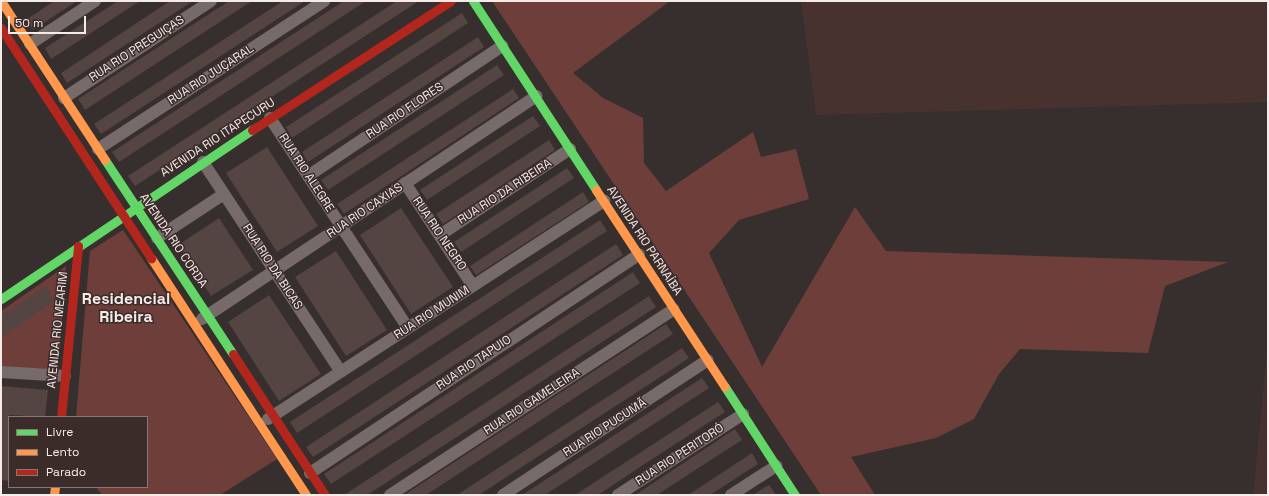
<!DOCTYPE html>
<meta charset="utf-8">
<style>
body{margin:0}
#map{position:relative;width:1269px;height:496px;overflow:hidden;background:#372f2e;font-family:"Space Grotesk",sans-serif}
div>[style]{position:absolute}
.built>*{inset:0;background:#473230}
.green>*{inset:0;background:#6e3f3a}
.building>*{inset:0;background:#544442}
.street>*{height:12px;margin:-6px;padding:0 6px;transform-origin:6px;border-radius:6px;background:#776b6a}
.fast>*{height:9px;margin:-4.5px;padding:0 4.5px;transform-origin:4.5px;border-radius:4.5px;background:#63d668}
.slow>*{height:9px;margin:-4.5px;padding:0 4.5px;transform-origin:4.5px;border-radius:4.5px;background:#ff974d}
.jam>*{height:9px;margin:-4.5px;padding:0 4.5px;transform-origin:4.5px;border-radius:4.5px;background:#b3261e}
span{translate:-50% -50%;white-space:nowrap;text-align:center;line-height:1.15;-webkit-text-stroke:3px #3b2c2a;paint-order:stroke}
.street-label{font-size:12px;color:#f5ebe9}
.district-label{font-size:16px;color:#f5ebe9;font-weight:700}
.frame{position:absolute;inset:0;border:2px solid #f5ebe9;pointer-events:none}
.legend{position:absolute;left:8px;top:416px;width:140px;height:72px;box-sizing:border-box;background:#3b2c2a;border:1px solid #857876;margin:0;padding:5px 7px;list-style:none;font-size:12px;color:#f5ebe9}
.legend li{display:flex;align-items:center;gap:8px;height:20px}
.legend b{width:20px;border:1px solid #857876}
.scale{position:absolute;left:8px;top:16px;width:78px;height:18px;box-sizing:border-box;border:2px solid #f5ebe9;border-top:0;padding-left:5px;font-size:12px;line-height:14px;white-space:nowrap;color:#f5ebe9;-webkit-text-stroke:3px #3b2c2a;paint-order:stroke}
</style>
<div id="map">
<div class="built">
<i style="clip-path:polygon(801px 1px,1268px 1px,1268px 102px,816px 115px)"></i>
<i style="clip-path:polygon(1268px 343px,1268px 495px,1253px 495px)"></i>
</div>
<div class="green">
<i style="clip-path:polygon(492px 1px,670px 1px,573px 73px,603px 98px,643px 118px,644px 163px,666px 191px,753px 132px,761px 157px,796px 149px,809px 199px,739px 220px,709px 253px,762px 367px,855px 207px,886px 251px,1228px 262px,1165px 286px,1148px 353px,1020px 349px,999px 374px,974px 419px,936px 438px,851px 457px,875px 495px,821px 495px)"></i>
<i style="clip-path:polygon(123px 230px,277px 459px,220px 495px,102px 495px,96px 487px,147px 487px,147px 417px,76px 417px,90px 251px)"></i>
<i style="clip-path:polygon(66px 266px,58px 371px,1px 367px,1px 311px)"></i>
</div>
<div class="building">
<i style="clip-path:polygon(54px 1px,77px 1px,33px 30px,26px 20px)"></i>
<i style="clip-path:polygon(118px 1px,140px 1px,51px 59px,45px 48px)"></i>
<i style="clip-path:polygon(170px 1px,193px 1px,67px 83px,61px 73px)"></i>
<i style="clip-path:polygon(229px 1px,252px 1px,85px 110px,78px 99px)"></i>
<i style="clip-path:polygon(283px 1px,305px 1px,101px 134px,94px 124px)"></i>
<i style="clip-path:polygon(344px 1px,366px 1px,119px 162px,112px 152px)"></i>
<i style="clip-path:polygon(397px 1px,419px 1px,135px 186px,128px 176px)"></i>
<i style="clip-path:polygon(462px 13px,468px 23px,292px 138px,286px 127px)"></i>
<i style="clip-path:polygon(478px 37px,484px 47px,308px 162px,302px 152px)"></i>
<i style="clip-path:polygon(497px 65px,504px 75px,328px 190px,321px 180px)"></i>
<i style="clip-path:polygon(513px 89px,519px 98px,344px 214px,337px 204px)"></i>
<i style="clip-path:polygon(533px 116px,540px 126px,427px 200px,420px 190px)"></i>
<i style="clip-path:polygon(549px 140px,555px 150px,443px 224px,436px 214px)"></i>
<i style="clip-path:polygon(267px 147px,318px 226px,277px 252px,226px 173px)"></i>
<i style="clip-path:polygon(567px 168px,574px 178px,461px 252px,454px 242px)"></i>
<i style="clip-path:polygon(583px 192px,589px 202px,476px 275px,470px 266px)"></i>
<i style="clip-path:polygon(401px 208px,453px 287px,411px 314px,360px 235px)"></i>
<i style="clip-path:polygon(219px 218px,253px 270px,211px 296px,178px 245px)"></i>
<i style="clip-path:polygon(600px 220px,607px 231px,297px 433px,290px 422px)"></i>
<i style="clip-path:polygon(616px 244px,623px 255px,313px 457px,306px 447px)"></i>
<i style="clip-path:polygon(336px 251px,387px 330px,346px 356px,295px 277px)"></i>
<i style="clip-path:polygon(633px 272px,640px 283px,331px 484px,324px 474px)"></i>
<i style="clip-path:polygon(46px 286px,54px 301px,1px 338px,1px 316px)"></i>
<i style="clip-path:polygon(269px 295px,321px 374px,279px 401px,228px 322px)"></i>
<i style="clip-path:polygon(649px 296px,656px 307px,449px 442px,367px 495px,344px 495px)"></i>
<i style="clip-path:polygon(666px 324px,673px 334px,599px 382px,426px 495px,404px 495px)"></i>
<i style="clip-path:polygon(682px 348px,689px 358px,671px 370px,479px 495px,457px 495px)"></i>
<i style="clip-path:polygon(702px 378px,709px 388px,545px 495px,522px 495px)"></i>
<i style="clip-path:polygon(1px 386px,48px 390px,45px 417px,9px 415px,9px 481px,1px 480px)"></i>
<i style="clip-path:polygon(718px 402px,725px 412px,643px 465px,598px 495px,575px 495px)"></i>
<i style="clip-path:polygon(735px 429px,742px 440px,703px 465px,657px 495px,635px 495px)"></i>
<i style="clip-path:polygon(752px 453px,758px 464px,710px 495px,688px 495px)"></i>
<i style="clip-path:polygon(769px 485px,776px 495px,753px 495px,765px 487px)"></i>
</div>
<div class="street">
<i style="left:30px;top:44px;width:78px;rotate:-33.5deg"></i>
<i style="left:64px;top:98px;width:176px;rotate:-33.4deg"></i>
<i style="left:270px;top:118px;width:251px;rotate:56.7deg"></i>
<i style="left:98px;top:149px;width:270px;rotate:-33.2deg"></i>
<i style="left:203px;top:162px;width:251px;rotate:56.7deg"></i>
<i style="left:308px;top:176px;width:234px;rotate:-33.8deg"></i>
<i style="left:405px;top:183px;width:123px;rotate:56.6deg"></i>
<i style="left:440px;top:235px;width:156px;rotate:-33.5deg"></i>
<i style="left:157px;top:238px;width:80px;rotate:-33.3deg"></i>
<i style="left:202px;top:319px;width:402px;rotate:-33.7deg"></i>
<i style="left:1px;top:372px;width:64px;rotate:3.6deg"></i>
<i style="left:268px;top:419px;width:401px;rotate:-33deg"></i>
<i style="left:310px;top:473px;width:395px;rotate:-33.6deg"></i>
<i style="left:390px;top:495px;width:339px;rotate:-33.2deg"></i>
<i style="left:503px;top:495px;width:245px;rotate:-33.4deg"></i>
<i style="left:618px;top:495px;width:149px;rotate:-32.9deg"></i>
<i style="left:731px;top:495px;width:54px;rotate:-32.8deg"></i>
</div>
<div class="fast">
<i style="left:473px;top:1px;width:225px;rotate:56.9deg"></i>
<i style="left:105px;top:160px;width:232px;rotate:56.6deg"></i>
<i style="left:1px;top:299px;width:303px;rotate:-34deg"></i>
<i style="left:725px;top:387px;width:129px;rotate:57.1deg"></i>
</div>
<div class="slow">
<i style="left:1px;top:1px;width:190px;rotate:56.8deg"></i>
<i style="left:596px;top:190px;width:235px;rotate:56.8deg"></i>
<i style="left:151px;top:258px;width:283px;rotate:56.8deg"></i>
<i style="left:54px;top:495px;width:8px;rotate:-83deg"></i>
</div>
<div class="jam">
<i style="left:1px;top:28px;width:275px;rotate:56.9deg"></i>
<i style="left:252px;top:130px;width:237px;rotate:-33deg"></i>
<i style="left:233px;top:354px;width:168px;rotate:56.9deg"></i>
<i style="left:61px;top:417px;width:172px;rotate:-84.3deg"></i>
</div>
<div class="street-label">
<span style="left:137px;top:49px;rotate:-33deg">RUA RIO PREGUIÇAS</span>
<span style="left:211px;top:75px;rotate:-33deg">RUA RIO JUÇARAL</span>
<span style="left:405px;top:111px;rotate:-34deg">RUA RIO FLORES</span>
<span style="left:218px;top:138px;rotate:-33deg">AVENIDA RIO ITAPECURU</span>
<span style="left:306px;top:173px;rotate:57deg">RUA RIO ALEGRE</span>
<span style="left:505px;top:192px;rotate:-33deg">RUA RIO DA RIBEIRA</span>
<span style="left:365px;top:211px;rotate:-34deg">RUA RIO CAXIAS</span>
<span style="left:439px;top:234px;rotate:56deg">RUA RIO NEGRO</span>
<span style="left:173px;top:241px;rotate:56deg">AVENIDA RIO CORDA</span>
<span style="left:644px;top:241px;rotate:57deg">AVENIDA RIO PARNAÍBA</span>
<span style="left:272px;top:267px;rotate:57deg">RUA RIO DA BICAS</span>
<span style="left:432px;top:313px;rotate:-33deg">RUA RIO MUNIM</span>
<span style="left:58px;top:330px;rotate:-84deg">AVENIDA RIO MEARIM</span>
<span style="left:474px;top:363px;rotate:-34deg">RUA RIO TAPUIO</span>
<span style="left:532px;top:402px;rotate:-33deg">RUA RIO GAMELEIRA</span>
<span style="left:605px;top:428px;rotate:-33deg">RUA RIO PUCUMÃ</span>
<span style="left:680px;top:455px;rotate:-33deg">RUA RIO PERITORÓ</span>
</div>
<div class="district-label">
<span style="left:126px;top:308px">Residencial<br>Ribeira</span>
</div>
<div class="frame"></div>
<ul class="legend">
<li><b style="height:5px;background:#63d668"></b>Livre</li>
<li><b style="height:5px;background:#ff974d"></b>Lento</li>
<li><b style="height:5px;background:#b3261e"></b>Parado</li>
</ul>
<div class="scale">50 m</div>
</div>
